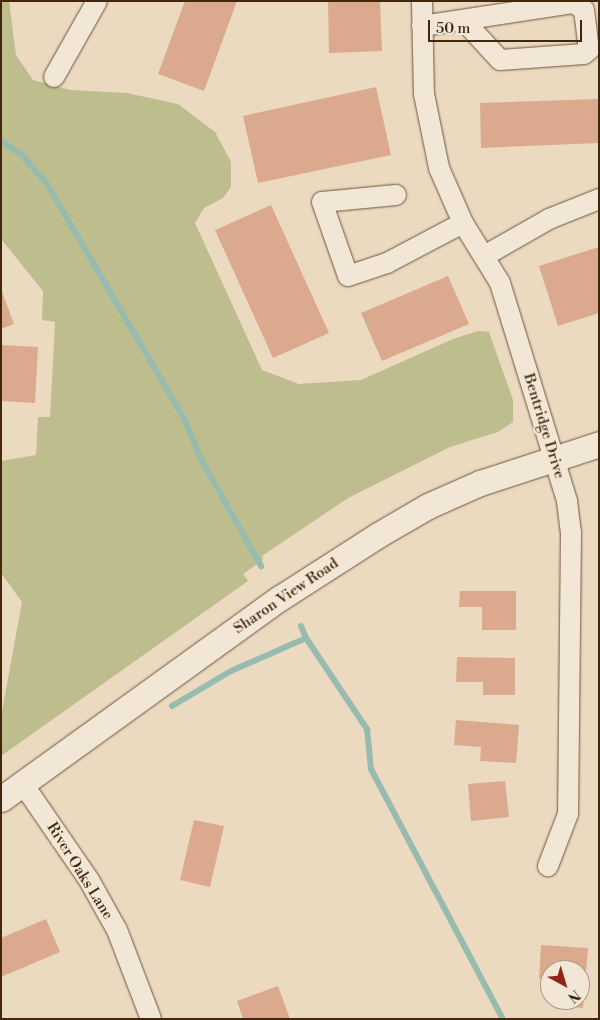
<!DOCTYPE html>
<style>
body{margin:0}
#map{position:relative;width:600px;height:1020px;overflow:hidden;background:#ebdac0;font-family:"Libre Bodoni",serif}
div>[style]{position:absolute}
.green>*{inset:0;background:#bebd8d}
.stream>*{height:6px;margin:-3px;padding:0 3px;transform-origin:3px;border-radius:3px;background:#98bbb0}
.building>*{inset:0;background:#dba98e}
.roads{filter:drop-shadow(0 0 1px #6d543a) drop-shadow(0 0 1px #6d543a)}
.minor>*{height:20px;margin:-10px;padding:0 10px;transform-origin:10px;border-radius:10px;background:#f2e7d6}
.tertiary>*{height:25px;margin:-12.5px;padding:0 12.5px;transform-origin:12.5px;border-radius:12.5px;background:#f2e7d6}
span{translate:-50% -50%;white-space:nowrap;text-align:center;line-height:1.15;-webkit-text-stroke:4.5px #f2e7d6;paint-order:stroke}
.street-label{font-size:15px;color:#43270d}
.frame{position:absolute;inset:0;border:2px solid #43270d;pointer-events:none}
.north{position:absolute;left:540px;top:960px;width:50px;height:50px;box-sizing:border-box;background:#f2e7d6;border:1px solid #ac9a86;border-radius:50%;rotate:141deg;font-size:14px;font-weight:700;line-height:20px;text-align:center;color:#43270d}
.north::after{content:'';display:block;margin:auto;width:18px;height:22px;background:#8f2418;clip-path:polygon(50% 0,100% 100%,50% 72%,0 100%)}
.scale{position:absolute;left:428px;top:20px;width:154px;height:22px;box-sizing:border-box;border:2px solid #43270d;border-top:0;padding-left:6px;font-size:15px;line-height:18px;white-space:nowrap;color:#43270d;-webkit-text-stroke:4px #f2e7d6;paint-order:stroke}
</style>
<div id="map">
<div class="green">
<i style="clip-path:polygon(1px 1px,9px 1px,16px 55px,33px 80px,70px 90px,127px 93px,178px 104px,215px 132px,231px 162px,231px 187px,223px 198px,204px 208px,195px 223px,262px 370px,299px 384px,361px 380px,453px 339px,478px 331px,489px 332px,513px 400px,513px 422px,498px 432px,450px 447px,348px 498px,262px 556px,263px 560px,243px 574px,248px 581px,1px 756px,1px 717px,22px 602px,1px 573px,1px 461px,36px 455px,38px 417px,50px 417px,55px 322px,42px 320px,43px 291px,1px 239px)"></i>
</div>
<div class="stream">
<i style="left:1px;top:141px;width:25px;rotate:34deg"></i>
<i style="left:22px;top:155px;width:38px;rotate:49deg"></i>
<i style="left:47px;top:184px;width:271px;rotate:59.7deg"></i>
<i style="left:184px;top:418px;width:44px;rotate:67.5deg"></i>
<i style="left:201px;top:459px;width:123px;rotate:60.7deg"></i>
<i style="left:301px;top:626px;width:13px;rotate:67deg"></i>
<i style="left:306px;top:638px;width:110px;rotate:56.2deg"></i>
<i style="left:367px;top:729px;width:40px;rotate:84.3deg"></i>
<i style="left:371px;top:769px;width:283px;rotate:62.2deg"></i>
<i style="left:172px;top:706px;width:69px;rotate:-30.7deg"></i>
<i style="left:231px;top:671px;width:82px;rotate:-23.7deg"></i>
</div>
<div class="building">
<i style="clip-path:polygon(185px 1px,237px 1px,204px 91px,158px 74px)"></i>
<i style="clip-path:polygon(328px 1px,380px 1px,382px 51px,329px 53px)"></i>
<i style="clip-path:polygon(376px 87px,391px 155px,258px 183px,243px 116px)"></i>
<i style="clip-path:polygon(599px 99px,599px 143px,481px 148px,480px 103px)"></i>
<i style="clip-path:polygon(271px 205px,329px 333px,273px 358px,215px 230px)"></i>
<i style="clip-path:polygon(599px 247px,599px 313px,558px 326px,539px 266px)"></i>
<i style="clip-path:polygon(448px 276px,469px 324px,382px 361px,361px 313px)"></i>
<i style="clip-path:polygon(1px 289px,14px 324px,1px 329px)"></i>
<i style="clip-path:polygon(2px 345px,38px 347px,35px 403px,1px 401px)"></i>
<i style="clip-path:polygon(460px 591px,516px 591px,516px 630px,482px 630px,482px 607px,459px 607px)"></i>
<i style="clip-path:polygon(457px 657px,515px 658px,515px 695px,483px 695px,483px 682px,456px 682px)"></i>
<i style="clip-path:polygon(456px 720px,519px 725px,516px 763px,480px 761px,481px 747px,454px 745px)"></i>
<i style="clip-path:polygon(505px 781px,509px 817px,471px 821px,468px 784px)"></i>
<i style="clip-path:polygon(194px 820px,224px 826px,210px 887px,180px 880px)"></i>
<i style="clip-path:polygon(46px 919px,60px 952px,1px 977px,1px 938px)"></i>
<i style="clip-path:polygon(541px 945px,588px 948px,583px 1008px,560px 1006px,560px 1000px,580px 1000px,580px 970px,550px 970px,550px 979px,539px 979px)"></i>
<i style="clip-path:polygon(278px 986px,290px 1019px,243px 1019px,237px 1001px)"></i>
</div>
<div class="roads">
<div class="minor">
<i style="left:422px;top:1px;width:93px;rotate:88.8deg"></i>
<i style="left:424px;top:94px;width:76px;rotate:78.5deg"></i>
<i style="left:439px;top:168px;width:60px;rotate:66.4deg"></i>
<i style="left:463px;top:223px;width:70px;rotate:58.3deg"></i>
<i style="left:500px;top:283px;width:228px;rotate:72.9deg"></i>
<i style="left:567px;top:501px;width:31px;rotate:83deg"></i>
<i style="left:571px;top:532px;width:282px;rotate:90.6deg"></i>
<i style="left:568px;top:814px;width:56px;rotate:111deg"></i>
<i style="left:422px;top:26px;width:154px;rotate:-8.6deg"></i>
<i style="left:574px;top:3px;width:12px;rotate:35deg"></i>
<i style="left:584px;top:10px;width:40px;rotate:82.9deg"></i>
<i style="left:589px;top:50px;width:6px;rotate:141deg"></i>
<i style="left:584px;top:54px;width:84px;rotate:175.9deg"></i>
<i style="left:500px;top:60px;width:52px;rotate:-132.6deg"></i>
<i style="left:54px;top:77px;width:87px;rotate:-60.5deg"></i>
<i style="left:396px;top:195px;width:74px;rotate:174.6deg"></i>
<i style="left:322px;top:202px;width:78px;rotate:70.6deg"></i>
<i style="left:348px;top:276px;width:41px;rotate:-18.4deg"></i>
<i style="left:387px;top:263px;width:86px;rotate:-27.8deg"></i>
<i style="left:486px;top:255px;width:73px;rotate:-29.7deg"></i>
<i style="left:549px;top:219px;width:54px;rotate:-21.8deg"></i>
<i style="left:23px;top:784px;width:116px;rotate:55.5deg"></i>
<i style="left:89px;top:880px;width:57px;rotate:60.8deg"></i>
<i style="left:117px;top:930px;width:95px;rotate:69.1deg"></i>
</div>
<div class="tertiary">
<i style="left:1px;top:799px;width:344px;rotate:-35.8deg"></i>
<i style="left:280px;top:598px;width:117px;rotate:-32.7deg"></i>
<i style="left:378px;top:535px;width:58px;rotate:-30.1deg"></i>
<i style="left:428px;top:506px;width:57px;rotate:-23.9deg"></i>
<i style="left:480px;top:483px;width:125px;rotate:-18.1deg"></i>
</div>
</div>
<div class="street-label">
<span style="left:544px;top:426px;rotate:73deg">Bentridge Drive</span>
<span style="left:286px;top:596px;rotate:-34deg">Sharon View Road</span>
<span style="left:80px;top:871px;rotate:58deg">River Oaks Lane</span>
</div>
<div class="frame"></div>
<div class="north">N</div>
<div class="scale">50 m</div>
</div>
